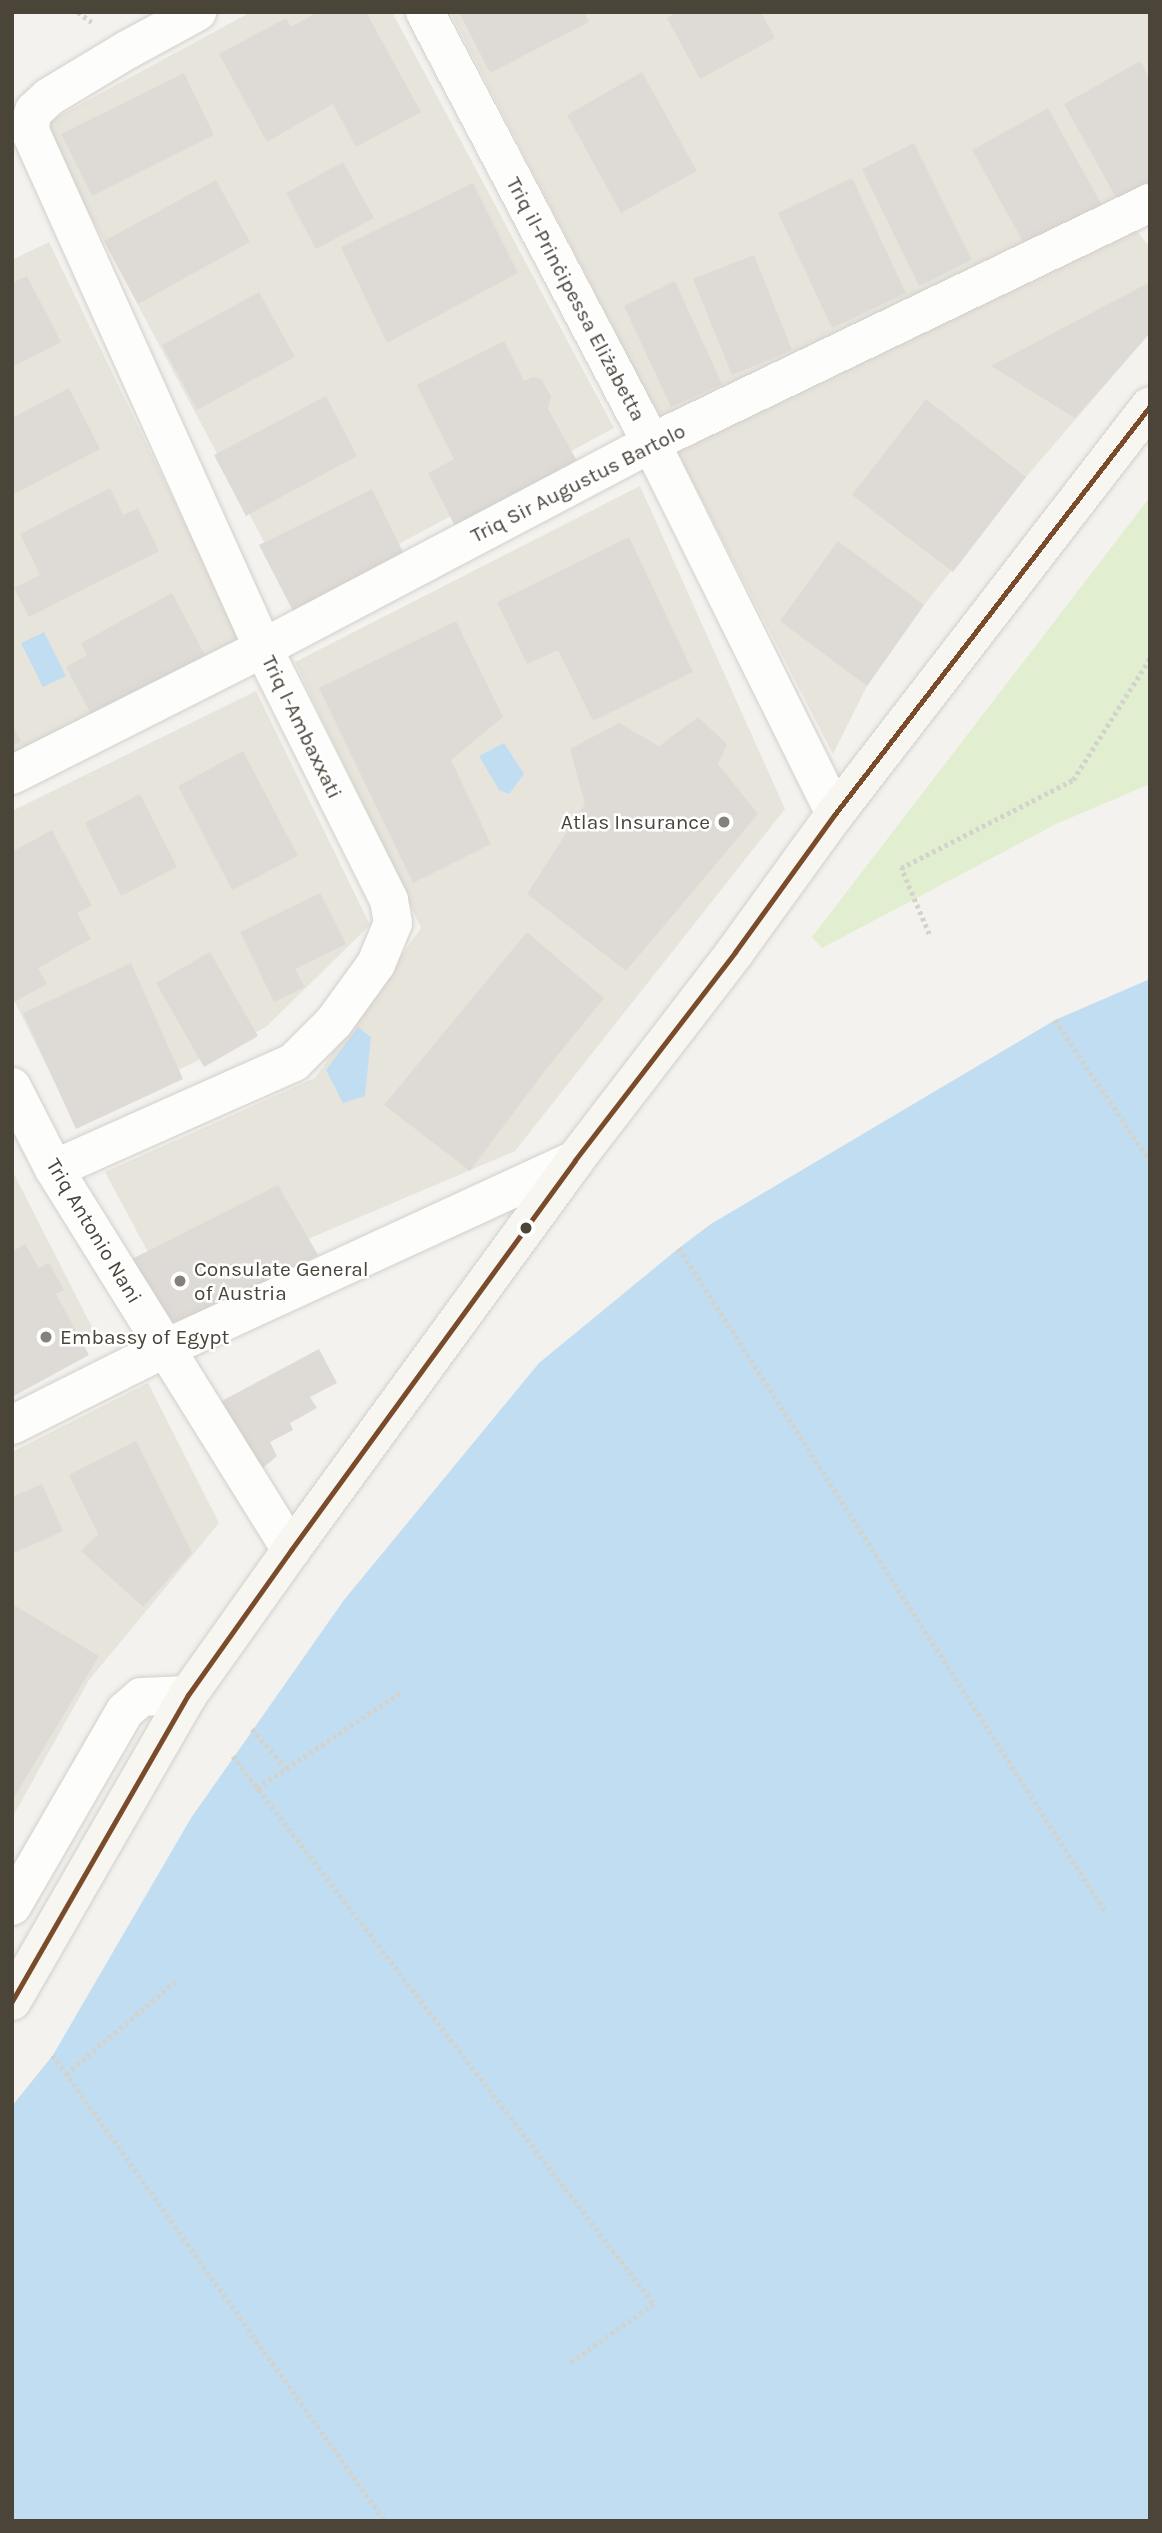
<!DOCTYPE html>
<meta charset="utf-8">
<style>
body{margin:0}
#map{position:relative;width:1162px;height:2533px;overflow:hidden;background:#f4f2ee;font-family:Karla,sans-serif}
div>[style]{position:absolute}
.residential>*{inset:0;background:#e7e4dc}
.green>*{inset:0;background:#e1eecf}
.water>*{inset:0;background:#c0ddf1}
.building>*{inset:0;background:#dedbd6}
.path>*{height:4.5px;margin-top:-2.25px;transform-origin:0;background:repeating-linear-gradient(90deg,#d3d2cc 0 3.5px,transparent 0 7px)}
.roads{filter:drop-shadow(0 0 2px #d2d0cb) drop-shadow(0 0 2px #d2d0cb)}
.minor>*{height:38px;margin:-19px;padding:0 19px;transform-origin:19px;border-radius:19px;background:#fdfdfc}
.secondary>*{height:38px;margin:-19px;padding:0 19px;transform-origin:19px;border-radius:19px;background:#f7f6f1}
.bus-1>*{height:5px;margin:-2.5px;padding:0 2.5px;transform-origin:2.5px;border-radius:2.5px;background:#7a4b2a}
.dots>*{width:19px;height:19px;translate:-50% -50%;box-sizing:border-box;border:4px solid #fff;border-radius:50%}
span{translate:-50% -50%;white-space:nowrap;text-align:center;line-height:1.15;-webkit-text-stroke:5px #fff;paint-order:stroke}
.street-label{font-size:21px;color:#4b4439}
.poi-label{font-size:21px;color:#4b4439}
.right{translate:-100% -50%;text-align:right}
.left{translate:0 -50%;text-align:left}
.frame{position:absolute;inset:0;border:14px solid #4b4439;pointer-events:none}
</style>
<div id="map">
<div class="residential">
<i style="clip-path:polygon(251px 12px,392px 12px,614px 428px,295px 600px,42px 125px)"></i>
<i style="clip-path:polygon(450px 12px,1150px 12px,1150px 177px,1112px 201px,1150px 247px,1150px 333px,1026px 477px,924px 605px,867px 686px,833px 754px)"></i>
<i style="clip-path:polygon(49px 242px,242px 641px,12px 754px,12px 260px)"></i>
<i style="clip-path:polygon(640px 486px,785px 809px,515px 1151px,172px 1297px,105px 1172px,315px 1078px,421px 928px,295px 662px)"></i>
<i style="clip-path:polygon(256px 691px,370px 925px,266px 1027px,74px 1121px,12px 996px,12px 811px)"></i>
<i style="clip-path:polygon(12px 1170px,97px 1337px,12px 1380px)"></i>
<i style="clip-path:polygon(148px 1383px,219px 1523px,89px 1680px,12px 1818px,12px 1452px)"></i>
</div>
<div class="green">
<i style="clip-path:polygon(1150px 497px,1150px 784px,1056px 824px,822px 948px,812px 937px)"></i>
</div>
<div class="water">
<i style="clip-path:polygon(44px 632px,66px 676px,43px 687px,21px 643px)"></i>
<i style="clip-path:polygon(504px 743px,524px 774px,509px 794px,499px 790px,479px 756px)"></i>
<i style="clip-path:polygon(1150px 979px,1150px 2521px,12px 2521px,12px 2106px,53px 2055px,191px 1818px,344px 1600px,539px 1363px,679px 1248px,711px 1224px,1055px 1020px)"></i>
<i style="clip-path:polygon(358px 1027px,371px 1037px,365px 1096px,343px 1103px,326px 1070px)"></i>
</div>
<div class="building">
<i style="clip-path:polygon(318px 12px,366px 12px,421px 112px,356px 147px,333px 104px,267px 142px,219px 54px,286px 18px,291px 27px)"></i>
<i style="clip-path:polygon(459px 12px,584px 12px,589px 22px,490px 73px)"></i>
<i style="clip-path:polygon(677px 12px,761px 12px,775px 38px,700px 79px,667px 18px)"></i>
<i style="clip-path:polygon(1140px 61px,1150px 79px,1150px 186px,1119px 203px,1064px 104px)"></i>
<i style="clip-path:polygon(642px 72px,697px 171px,621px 213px,567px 115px)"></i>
<i style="clip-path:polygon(184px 73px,214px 135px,92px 196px,61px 134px)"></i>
<i style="clip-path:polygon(1048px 108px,1103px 207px,1027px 249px,972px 150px)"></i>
<i style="clip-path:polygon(914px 143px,972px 260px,919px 286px,862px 169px)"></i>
<i style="clip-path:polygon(343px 162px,374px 218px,316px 249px,286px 193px)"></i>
<i style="clip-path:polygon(852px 178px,906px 293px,832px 328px,778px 213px)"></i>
<i style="clip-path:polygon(216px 180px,250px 242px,138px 304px,104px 241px)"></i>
<i style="clip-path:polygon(473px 183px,518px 273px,387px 343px,341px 247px)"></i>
<i style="clip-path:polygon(754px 255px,792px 350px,732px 375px,693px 279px)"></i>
<i style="clip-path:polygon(27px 276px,61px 342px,12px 367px,12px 283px)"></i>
<i style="clip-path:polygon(675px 281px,722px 384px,671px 407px,624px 306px)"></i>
<i style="clip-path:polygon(1150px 282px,1150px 333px,1075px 418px,991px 366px)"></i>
<i style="clip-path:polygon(259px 292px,295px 357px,197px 410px,162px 345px)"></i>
<i style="clip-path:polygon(504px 341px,524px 381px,533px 377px,541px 379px,551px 396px,548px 409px,585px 475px,462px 540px,428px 473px,454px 459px,417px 385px)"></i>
<i style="clip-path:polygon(69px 388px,100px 449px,12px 495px,12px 418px)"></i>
<i style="clip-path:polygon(326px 396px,357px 456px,246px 516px,214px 455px)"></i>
<i style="clip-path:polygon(926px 399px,1026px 477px,953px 572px,852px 495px)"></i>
<i style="clip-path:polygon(110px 488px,123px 515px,138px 508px,159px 551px,29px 617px,14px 588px,40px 575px,20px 534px)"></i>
<i style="clip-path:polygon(372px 489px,407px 560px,296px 617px,259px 545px)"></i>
<i style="clip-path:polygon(629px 537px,693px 672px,593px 721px,558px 650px,527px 664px,497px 602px)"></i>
<i style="clip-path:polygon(838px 541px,924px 605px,867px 686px,780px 621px)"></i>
<i style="clip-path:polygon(172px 593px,205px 655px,92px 716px,66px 667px,87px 655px,81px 643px)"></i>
<i style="clip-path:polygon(456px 621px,503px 717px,451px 760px,491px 844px,413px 883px,319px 688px)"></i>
<i style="clip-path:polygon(698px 717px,727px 744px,718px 764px,758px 814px,626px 971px,527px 894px,585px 804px,570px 749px,619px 723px,659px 746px)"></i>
<i style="clip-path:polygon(12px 723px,21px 742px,12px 746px)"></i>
<i style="clip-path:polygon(243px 751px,298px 856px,232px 890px,178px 786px)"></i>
<i style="clip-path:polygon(140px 794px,177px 867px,121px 896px,85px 823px)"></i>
<i style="clip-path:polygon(52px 830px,92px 906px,77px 913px,91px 939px,38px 968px,47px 984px,12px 1003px,12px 852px)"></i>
<i style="clip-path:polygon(320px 893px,346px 944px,295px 969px,305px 987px,274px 1002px,240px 932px)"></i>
<i style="clip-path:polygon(527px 932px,604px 998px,544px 1072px,470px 1171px,384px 1105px)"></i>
<i style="clip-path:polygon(210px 952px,258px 1036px,204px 1067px,156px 983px)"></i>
<i style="clip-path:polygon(131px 963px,183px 1079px,76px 1129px,23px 1013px)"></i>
<i style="clip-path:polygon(278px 1185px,318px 1255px,162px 1335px,126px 1262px)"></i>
<i style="clip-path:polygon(25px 1244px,39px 1268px,49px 1263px,64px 1290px,56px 1294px,89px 1355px,12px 1397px,12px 1252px)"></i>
<i style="clip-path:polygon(319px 1349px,337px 1383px,310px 1397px,317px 1408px,290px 1423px,293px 1430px,270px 1442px,277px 1456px,254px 1476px,216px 1404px)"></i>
<i style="clip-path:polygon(136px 1441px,192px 1553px,143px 1607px,81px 1551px,98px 1534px,69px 1475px)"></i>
<i style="clip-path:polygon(42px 1484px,63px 1531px,12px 1554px,12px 1497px)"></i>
<i style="clip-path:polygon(12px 1604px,99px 1656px,12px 1801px)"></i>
</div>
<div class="path">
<i style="left:78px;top:12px;width:17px;rotate:36deg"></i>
<i style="left:929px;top:934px;width:72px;rotate:-113deg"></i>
<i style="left:901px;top:868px;width:193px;rotate:-27.1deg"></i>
<i style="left:1073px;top:780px;width:144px;rotate:-57.7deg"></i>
<i style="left:1055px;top:1020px;width:170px;rotate:56deg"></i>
<i style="left:679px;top:1248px;width:788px;rotate:57.28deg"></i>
<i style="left:252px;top:1729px;width:52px;rotate:48.9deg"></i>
<i style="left:233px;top:1756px;width:691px;rotate:52.47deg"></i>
<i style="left:654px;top:2304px;width:104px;rotate:144.8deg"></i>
<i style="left:257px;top:1788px;width:172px;rotate:-33.6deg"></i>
<i style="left:53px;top:2055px;width:572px;rotate:54.53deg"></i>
<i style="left:66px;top:2074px;width:143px;rotate:-40.2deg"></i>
</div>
<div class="roads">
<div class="minor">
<i style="left:425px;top:12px;width:487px;rotate:62.3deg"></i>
<i style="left:651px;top:443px;width:414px;rotate:63.6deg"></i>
<i style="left:12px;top:775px;width:281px;rotate:-26.8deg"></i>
<i style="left:263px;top:648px;width:439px;rotate:-27.8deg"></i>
<i style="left:651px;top:443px;width:554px;rotate:-25.69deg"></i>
<i style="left:12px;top:1087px;width:92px;rotate:62.9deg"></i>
<i style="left:54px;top:1169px;width:449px;rotate:58.1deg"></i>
<i style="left:54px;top:1169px;width:263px;rotate:-24deg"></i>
<i style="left:294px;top:1062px;width:57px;rotate:-45deg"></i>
<i style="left:334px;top:1022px;width:72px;rotate:-54.1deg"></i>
<i style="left:376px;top:964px;width:44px;rotate:-67.5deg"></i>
<i style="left:393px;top:923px;width:23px;rotate:-100deg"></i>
<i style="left:389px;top:900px;width:282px;rotate:-116.6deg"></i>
<i style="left:263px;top:648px;width:565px;rotate:-114.25deg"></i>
<i style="left:31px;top:133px;width:11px;rotate:-95deg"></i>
<i style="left:30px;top:122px;width:12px;rotate:-70deg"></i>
<i style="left:34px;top:111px;width:21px;rotate:-43deg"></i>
<i style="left:49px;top:97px;width:91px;rotate:-31.1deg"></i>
<i style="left:127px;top:50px;width:80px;rotate:-28.5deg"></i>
<i style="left:12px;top:1425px;width:172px;rotate:-26.6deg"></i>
<i style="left:166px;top:1348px;width:450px;rotate:-24.7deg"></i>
<i style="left:12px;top:1906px;width:225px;rotate:-59.9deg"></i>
<i style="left:125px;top:1711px;width:21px;rotate:-41deg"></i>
<i style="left:141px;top:1697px;width:47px;rotate:-2.4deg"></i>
</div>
<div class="secondary">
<i style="left:12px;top:2001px;width:353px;rotate:-60.1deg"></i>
<i style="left:188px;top:1695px;width:178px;rotate:-54.6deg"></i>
<i style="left:291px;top:1550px;width:482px;rotate:-53.9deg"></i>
<i style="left:575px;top:1160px;width:262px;rotate:-52.4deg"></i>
<i style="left:735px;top:952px;width:170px;rotate:-54.1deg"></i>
<i style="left:835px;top:814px;width:515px;rotate:-52.33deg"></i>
</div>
</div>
<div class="bus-1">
<i style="left:12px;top:2001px;width:353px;rotate:-60.1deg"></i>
<i style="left:188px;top:1695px;width:178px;rotate:-54.6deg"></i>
<i style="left:291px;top:1550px;width:482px;rotate:-53.9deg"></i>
<i style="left:575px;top:1160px;width:262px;rotate:-52.4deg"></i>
<i style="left:735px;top:952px;width:170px;rotate:-54.1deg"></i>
<i style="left:835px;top:814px;width:515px;rotate:-52.33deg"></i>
</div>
<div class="dots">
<i style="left:724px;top:822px;background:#868178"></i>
<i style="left:526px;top:1228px;background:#4b4439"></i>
<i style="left:180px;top:1281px;background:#868178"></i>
<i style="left:46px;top:1337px;background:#868178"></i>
</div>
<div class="street-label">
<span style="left:576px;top:299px;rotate:62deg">Triq il-Prinċipessa Eliżabetta</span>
<span style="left:578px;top:483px;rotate:-27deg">Triq Sir Augustus Bartolo</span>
<span style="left:302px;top:727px;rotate:64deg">Triq l-Ambaxxati</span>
<span style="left:94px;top:1231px;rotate:59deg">Triq Antonio Nani</span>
</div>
<div class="poi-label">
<span class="right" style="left:710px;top:822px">Atlas Insurance</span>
<span class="left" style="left:194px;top:1281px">Consulate General<br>of Austria</span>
<span class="left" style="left:60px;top:1337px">Embassy of Egypt</span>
</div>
<div class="frame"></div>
</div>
